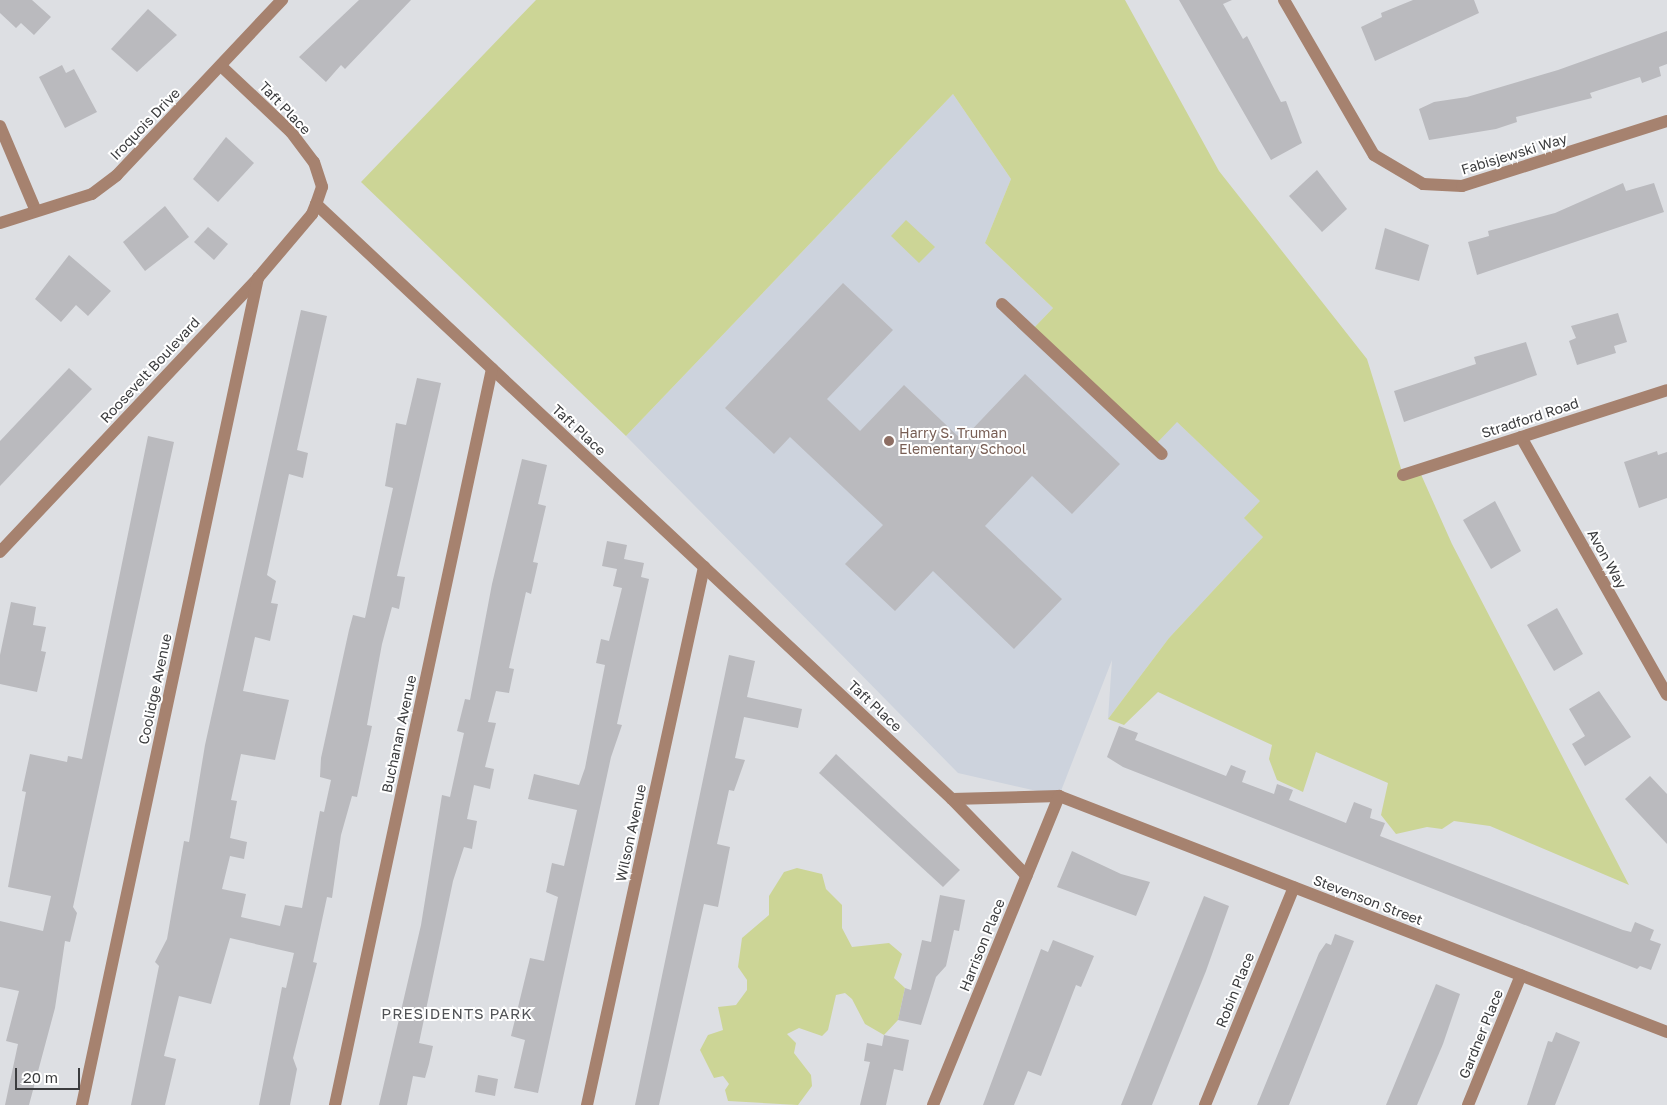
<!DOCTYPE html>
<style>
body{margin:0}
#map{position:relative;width:1667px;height:1105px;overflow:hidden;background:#dddfe3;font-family:"Golos Text",sans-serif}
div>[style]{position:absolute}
.built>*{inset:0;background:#cdd3dd}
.green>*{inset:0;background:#ccd596}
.building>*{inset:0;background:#bababe}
.minor>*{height:12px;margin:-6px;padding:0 6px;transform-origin:6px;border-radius:6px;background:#a6826f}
.dots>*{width:14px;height:14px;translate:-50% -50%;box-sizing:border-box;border:2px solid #fff;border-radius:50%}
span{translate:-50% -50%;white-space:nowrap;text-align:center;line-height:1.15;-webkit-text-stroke:4px #fff;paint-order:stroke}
.street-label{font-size:14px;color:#3b3c3e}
.education-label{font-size:14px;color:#785e54}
.left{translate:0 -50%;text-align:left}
.neighbourhood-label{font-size:15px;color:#505255;letter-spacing:1px}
.scale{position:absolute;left:15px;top:1068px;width:65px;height:22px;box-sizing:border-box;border:2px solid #3b3c3e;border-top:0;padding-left:6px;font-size:15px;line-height:18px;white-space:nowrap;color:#3b3c3e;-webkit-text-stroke:4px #fff;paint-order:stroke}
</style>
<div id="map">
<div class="built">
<i style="clip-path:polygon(953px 94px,1011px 179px,985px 243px,1053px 308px,1031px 331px,1154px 445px,1176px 421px,1261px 501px,1264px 536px,1169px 638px,1108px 719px,1112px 660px,1059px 796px,958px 773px,626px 436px)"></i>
</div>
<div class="green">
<i style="clip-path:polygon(536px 0,1125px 0,1219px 171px,1367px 359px,1403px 475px,1419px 470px,1452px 544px,1629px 885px,1490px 826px,1454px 821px,1442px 829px,1427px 827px,1396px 834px,1381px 815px,1388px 783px,1316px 752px,1303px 792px,1277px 780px,1269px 759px,1272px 745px,1158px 692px,1124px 725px,1108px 719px,1169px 638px,1263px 537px,1244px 518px,1260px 501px,1177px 422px,1154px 446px,1030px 332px,1053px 308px,985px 243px,1011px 179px,953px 94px,626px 436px,361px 182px)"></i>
<i style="clip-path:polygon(906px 220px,935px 247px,919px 263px,891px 236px)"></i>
<i style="clip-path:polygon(797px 868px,822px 874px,826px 889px,842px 905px,842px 928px,852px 947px,889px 943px,902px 954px,894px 978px,905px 988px,898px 1020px,884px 1035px,865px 1024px,852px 999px,845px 993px,836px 995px,828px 1030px,822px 1036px,799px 1028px,787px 1034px,796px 1043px,794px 1053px,811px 1075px,812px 1086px,798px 1105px,728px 1101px,725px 1090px,729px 1084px,723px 1076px,714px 1078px,700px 1050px,708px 1035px,723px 1030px,718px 1007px,736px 1005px,747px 990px,747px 980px,738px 967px,742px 938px,769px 915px,769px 896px,784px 872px)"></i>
</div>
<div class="building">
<i style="clip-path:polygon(0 0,32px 0,51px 17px,34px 35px,21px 23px,16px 28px,0 13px)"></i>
<i style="clip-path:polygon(359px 0,411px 0,345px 69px,341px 65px,326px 82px,299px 57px)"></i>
<i style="clip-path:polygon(1179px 0,1232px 0,1223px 4px,1243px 39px,1247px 36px,1281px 102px,1286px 101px,1302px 143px,1271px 160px)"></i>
<i style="clip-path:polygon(1413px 0,1474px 0,1479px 13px,1375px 61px,1361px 27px,1382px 17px,1381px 13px)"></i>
<i style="clip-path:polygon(148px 9px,177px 35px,137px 72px,111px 49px)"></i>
<i style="clip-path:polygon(1667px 31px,1667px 64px,1659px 67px,1661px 76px,1642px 83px,1640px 77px,1590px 93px,1592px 98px,1516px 117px,1517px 122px,1496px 129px,1429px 140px,1419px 109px,1434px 102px,1467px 97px,1558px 70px)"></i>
<i style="clip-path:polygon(62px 65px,66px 73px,74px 69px,97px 112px,65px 128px,39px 77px)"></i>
<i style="clip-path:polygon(226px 137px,254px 163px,218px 202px,193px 179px)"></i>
<i style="clip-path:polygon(1317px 170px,1347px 209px,1322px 232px,1289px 196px)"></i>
<i style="clip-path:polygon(1623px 183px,1626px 191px,1654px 183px,1664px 212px,1477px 275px,1468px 242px,1489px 236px,1488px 231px,1555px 213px)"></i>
<i style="clip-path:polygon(165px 206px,189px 237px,145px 271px,123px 242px)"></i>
<i style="clip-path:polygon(208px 227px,228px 244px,214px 260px,194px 242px)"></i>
<i style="clip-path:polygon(1385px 228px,1429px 245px,1419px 281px,1375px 269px)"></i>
<i style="clip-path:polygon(69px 255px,111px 291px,88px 316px,76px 305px,61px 322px,35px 299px)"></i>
<i style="clip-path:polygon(843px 283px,893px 330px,827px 399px,860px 431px,904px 385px,962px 440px,1025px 374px,1120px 464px,1072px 514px,1032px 476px,985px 526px,1062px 599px,1014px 649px,933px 571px,895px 611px,845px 564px,883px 525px,790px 437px,774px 454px,725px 408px)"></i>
<i style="clip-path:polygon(301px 310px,327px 316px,297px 450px,308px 453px,303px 478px,289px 474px,267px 575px,276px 581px,271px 603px,278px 604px,270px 641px,255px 637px,243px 691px,289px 700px,275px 760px,241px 754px,231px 800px,237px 801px,230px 838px,247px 842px,244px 859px,230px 856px,222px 889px,246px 894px,241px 917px,280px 926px,285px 905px,302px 908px,320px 811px,324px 812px,331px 780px,320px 777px,321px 758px,349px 630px,353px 615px,365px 618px,393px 488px,385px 486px,396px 423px,406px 425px,417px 378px,441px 383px,397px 576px,405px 577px,399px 609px,392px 607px,382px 644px,367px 725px,372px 726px,357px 797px,352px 796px,341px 835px,332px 898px,327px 897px,313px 962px,317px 963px,293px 1058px,297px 1069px,290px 1105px,259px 1105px,282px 987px,286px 988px,294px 953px,230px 938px,211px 1004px,179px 996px,164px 1056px,176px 1059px,165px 1105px,131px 1105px,159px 966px,155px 962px,167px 939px,184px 841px,189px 842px,205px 745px)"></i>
<i style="clip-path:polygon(1618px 313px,1627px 342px,1614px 346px,1616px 353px,1577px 365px,1569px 341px,1576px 338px,1571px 326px)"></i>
<i style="clip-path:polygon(1526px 342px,1537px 375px,1404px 422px,1394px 391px,1476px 364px,1474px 357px)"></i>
<i style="clip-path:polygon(69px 368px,92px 389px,0 486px,0 441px)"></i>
<i style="clip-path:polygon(148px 436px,174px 442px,73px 907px,77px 913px,70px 942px,65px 941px,55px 1008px,29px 1105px,5px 1105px,18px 1044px,6px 1041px,19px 991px,0 987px,0 921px,43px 931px,51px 896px,8px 887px,26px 792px,22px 791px,30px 754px,67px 762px,68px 756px,82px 759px)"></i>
<i style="clip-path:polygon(1657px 451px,1658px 455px,1667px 452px,1667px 498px,1639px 508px,1624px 462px)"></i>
<i style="clip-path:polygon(522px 459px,547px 465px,538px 504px,546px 506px,533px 562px,538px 563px,531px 594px,526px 592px,509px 668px,514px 669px,509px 693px,496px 691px,488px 722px,496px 723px,485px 767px,494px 769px,490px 789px,474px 785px,467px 819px,477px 821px,472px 849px,464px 847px,453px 881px,419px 1043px,433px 1046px,429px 1064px,425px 1078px,413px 1076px,407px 1105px,379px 1105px,421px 925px,442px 795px,450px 797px,464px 733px,457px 731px,465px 699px,470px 700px,492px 584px)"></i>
<i style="clip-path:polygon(1495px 501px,1521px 551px,1491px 569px,1463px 520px)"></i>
<i style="clip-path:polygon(607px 541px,627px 545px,624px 559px,644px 563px,641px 577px,649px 579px,617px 724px,622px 725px,611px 757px,538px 1093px,514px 1088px,525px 1040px,511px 1036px,530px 958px,544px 961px,558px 897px,546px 892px,552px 863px,564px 866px,577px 810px,528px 799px,534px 774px,579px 785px,585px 768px,605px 665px,596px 663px,601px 639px,609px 641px,622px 588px,613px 586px,617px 569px,602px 566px)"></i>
<i style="clip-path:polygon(11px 602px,36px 607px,33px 625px,46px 627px,41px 651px,46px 652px,37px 692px,0 684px,0 655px)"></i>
<i style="clip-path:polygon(1557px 608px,1583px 654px,1554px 671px,1527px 625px)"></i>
<i style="clip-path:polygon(729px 655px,755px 661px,747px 697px,802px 709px,798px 728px,744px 717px,735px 758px,745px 760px,734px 791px,729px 790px,717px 844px,730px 847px,718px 907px,704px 904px,659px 1105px,635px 1105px)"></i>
<i style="clip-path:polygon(1599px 691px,1631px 737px,1585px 766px,1572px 744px,1585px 736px,1569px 709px)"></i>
<i style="clip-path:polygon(1119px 726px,1138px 733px,1135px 740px,1226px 776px,1231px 765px,1246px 771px,1242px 782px,1274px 794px,1277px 784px,1293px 790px,1289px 800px,1346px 823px,1354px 802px,1372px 809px,1370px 818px,1385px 823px,1380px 836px,1623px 930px,1631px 932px,1635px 922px,1654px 930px,1650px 940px,1661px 944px,1651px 970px,1640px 966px,1637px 969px,1123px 767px,1107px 757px)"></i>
<i style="clip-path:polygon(836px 754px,960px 870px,943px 887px,819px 773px)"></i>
<i style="clip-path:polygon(1650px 776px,1667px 794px,1667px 844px,1625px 799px)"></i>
<i style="clip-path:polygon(1072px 851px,1121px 874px,1150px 882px,1136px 916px,1057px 887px)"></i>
<i style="clip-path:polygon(940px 895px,965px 900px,959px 931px,954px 930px,946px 966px,936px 977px,921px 1025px,898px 1020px,905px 988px,911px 990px,922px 940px,931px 942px)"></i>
<i style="clip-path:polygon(1204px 896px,1229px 906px,1206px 971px,1152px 1105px,1121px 1105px)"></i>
<i style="clip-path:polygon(1335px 934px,1354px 941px,1289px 1105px,1257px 1105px,1319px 953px,1326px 943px,1331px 945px)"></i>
<i style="clip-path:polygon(1053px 940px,1094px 956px,1081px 987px,1076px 985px,1041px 1076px,1028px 1071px,1014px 1105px,983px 1105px,1041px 949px,1048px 952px)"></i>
<i style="clip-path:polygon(1436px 984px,1460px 994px,1443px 1044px,1417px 1105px,1386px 1105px)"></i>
<i style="clip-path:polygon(1556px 1032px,1580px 1042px,1555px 1105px,1527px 1105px,1548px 1041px,1552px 1042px)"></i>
<i style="clip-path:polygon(884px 1035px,909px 1040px,903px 1071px,894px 1069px,886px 1105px,860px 1105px,870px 1062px,864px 1061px,867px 1043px,882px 1046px)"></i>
<i style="clip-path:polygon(478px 1075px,498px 1079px,495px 1096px,475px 1092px)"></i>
</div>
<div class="minor">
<i style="left:1284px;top:0;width:179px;rotate:59.9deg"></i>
<i style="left:1374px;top:155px;width:57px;rotate:30.6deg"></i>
<i style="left:1423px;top:184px;width:39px;rotate:3deg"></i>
<i style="left:1462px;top:186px;width:215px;rotate:-17.6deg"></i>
<i style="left:221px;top:66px;width:96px;rotate:43.3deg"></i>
<i style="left:291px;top:132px;width:38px;rotate:53deg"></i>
<i style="left:314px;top:162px;width:26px;rotate:72deg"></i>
<i style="left:322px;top:187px;width:18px;rotate:109deg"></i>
<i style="left:316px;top:204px;width:871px;rotate:43.09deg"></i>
<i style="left:952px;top:799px;width:107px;rotate:-1.6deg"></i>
<i style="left:1059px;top:796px;width:652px;rotate:21.21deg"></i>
<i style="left:0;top:126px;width:90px;rotate:67.1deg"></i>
<i style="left:0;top:223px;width:96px;rotate:-17.5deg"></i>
<i style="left:92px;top:194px;width:31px;rotate:-37deg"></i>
<i style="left:117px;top:175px;width:241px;rotate:-46.7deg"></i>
<i style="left:1002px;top:304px;width:219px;rotate:43.2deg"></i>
<i style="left:1521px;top:437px;width:296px;rotate:60.5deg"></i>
<i style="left:1403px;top:475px;width:277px;rotate:-17.8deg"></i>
<i style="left:0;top:552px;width:376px;rotate:-46.7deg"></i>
<i style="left:258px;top:278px;width:84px;rotate:-49.8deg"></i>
<i style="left:312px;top:214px;width:11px;rotate:-68deg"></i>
<i style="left:952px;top:799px;width:107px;rotate:45.8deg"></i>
<i style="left:82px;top:1105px;width:846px;rotate:-77.99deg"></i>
<i style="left:335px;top:1105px;width:753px;rotate:-77.96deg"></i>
<i style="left:587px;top:1105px;width:551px;rotate:-77.73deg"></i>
<i style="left:933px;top:1105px;width:334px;rotate:-67.8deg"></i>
<i style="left:1205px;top:1105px;width:235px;rotate:-67.8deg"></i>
<i style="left:1468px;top:1105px;width:140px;rotate:-67.8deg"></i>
</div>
<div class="dots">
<i style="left:889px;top:441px;background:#8d6e63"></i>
</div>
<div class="street-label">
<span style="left:285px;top:108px;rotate:46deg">Taft Place</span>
<span style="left:145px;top:124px;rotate:-46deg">Iroquois Drive</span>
<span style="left:1514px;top:154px;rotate:-17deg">Fabisjewski Way</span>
<span style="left:150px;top:370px;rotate:-47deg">Roosevelt Boulevard</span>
<span style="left:1530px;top:418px;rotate:-18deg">Stradford Road</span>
<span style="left:579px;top:430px;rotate:43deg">Taft Place</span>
<span style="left:1607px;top:559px;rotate:61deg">Avon Way</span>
<span style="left:155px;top:689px;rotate:-78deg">Coolidge Avenue</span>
<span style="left:875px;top:706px;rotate:43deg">Taft Place</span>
<span style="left:399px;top:734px;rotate:-78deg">Buchanan Avenue</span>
<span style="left:631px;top:833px;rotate:-78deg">Wilson Avenue</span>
<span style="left:1368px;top:900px;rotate:21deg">Stevenson Street</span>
<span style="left:982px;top:945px;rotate:-68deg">Harrison Place</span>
<span style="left:1235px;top:990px;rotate:-68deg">Robin Place</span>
<span style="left:1481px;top:1034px;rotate:-68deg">Gardner Place</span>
</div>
<div class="education-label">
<span class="left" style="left:899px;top:441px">Harry S. Truman<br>Elementary School</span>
</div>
<div class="neighbourhood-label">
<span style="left:457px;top:1014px">PRESIDENTS PARK</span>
</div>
<div class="scale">20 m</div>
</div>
